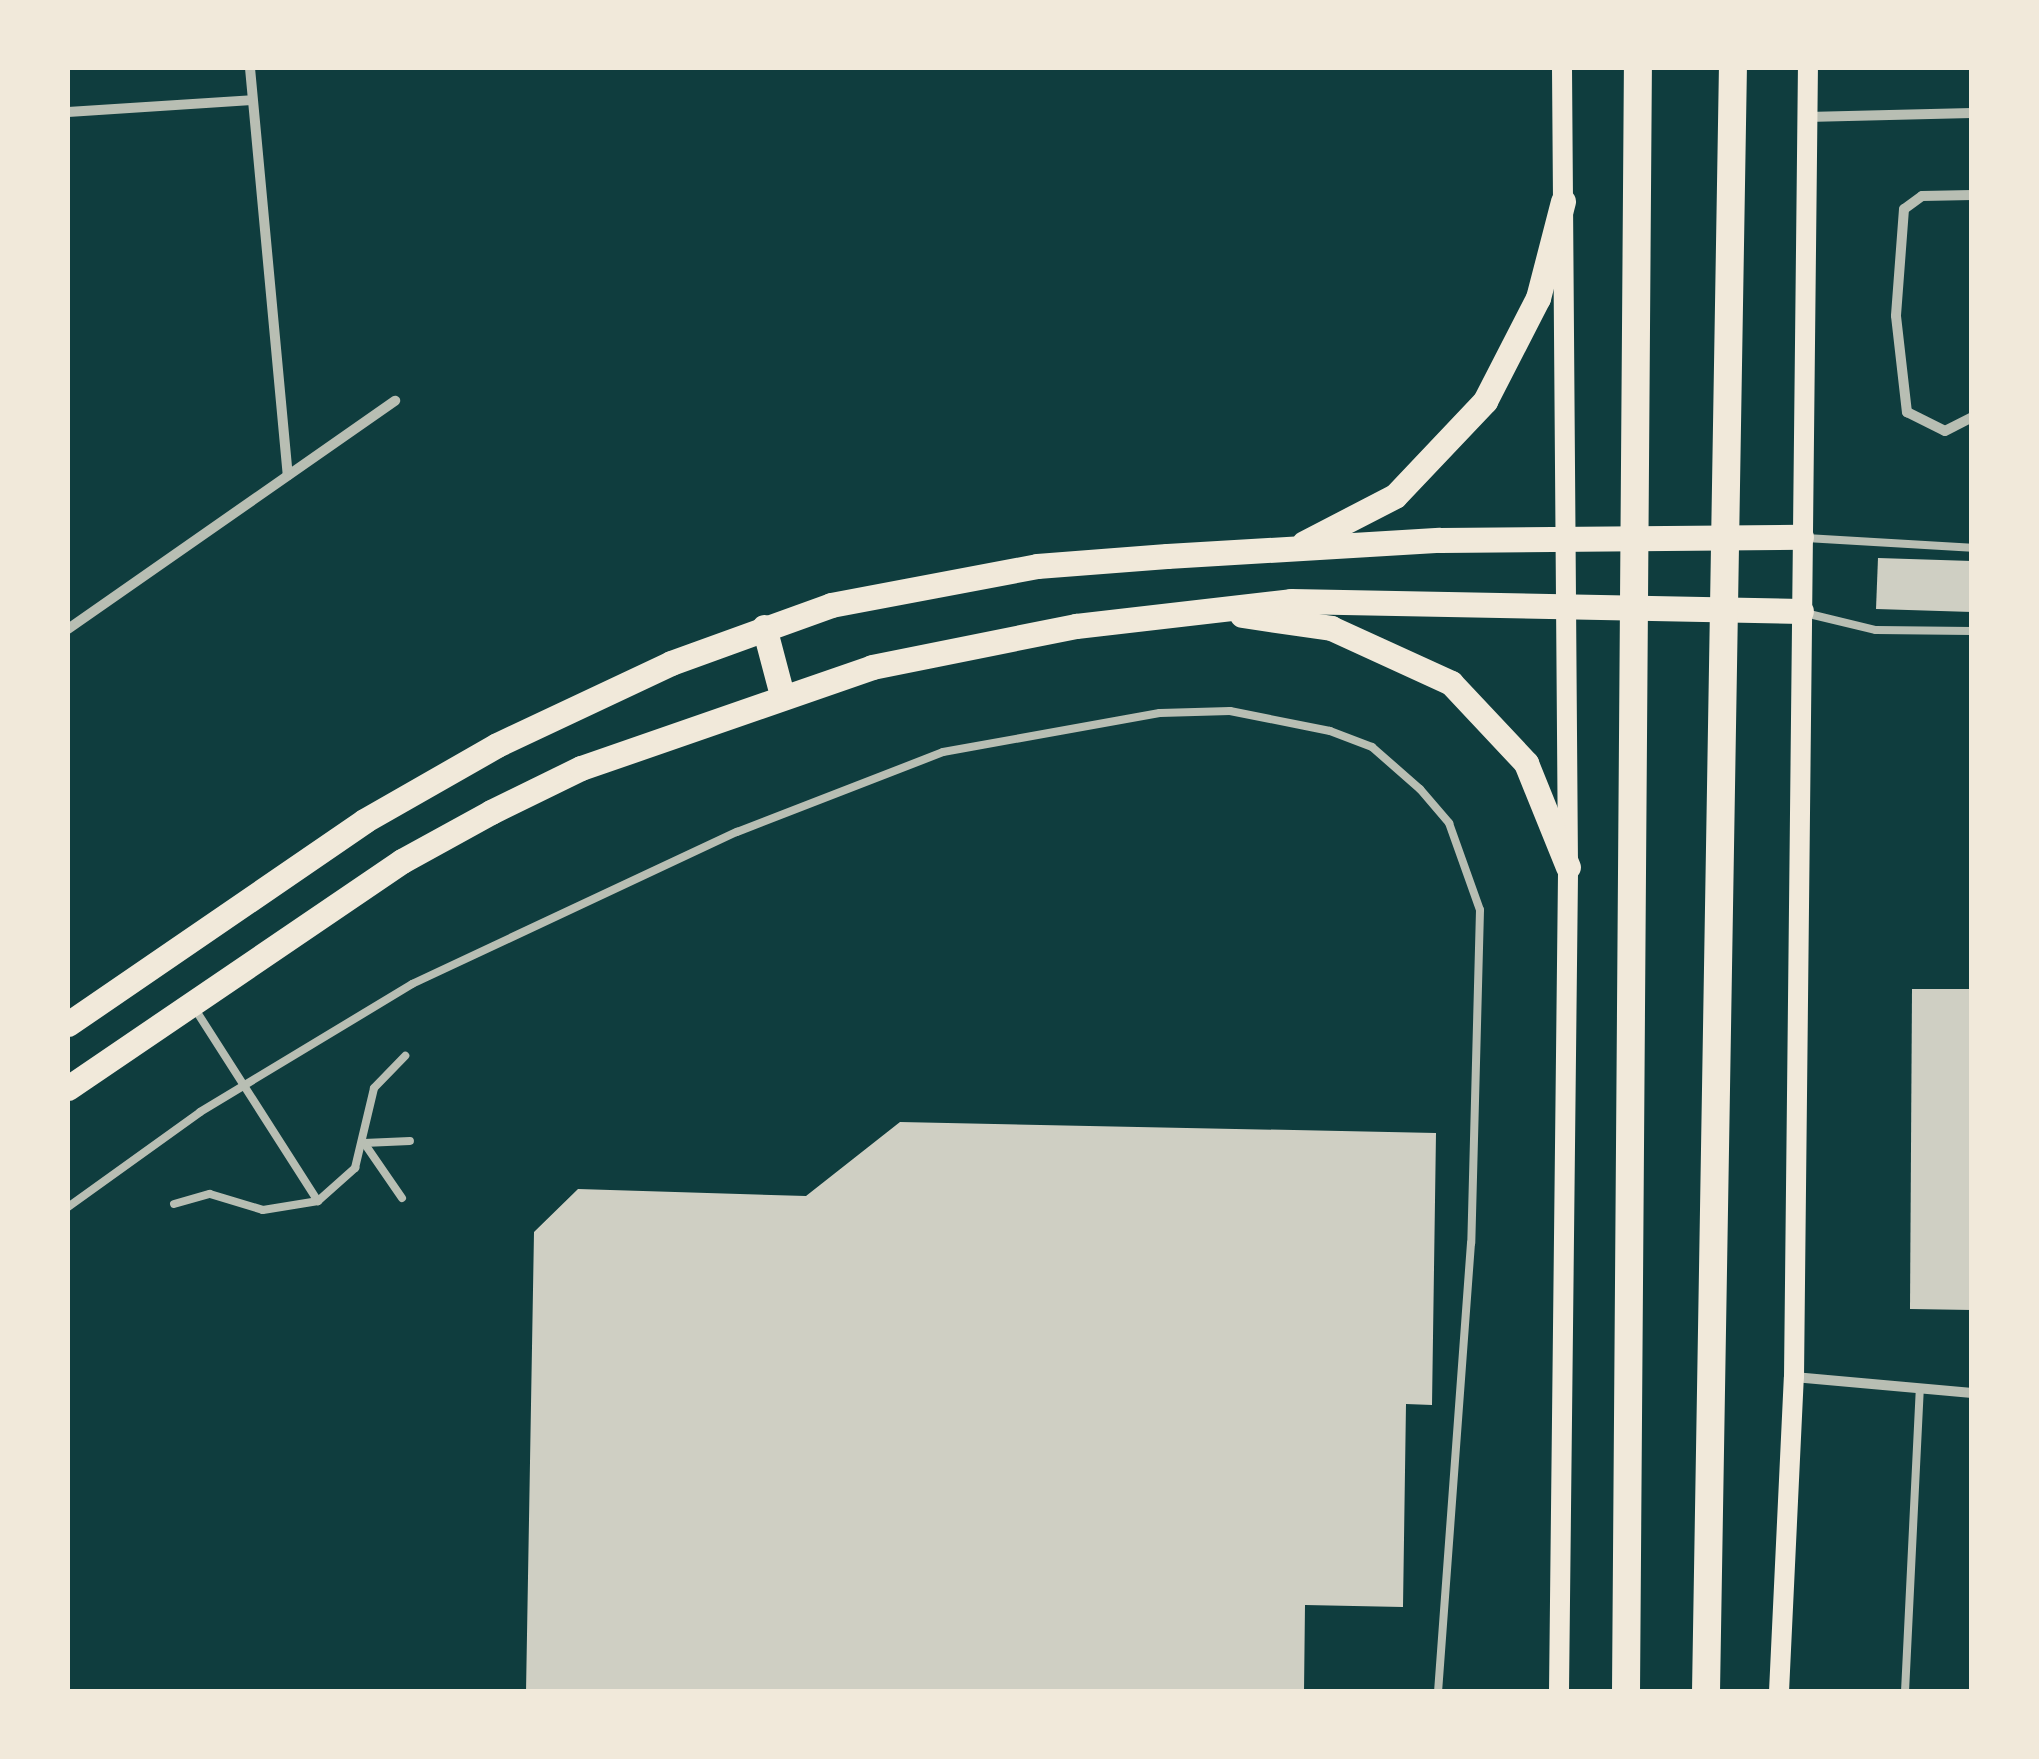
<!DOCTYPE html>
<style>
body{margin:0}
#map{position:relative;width:2039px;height:1759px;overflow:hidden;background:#0f3d3e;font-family:Barlow,sans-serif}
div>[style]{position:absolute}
.building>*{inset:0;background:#cfcfc3}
.service>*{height:8px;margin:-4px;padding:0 4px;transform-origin:4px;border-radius:4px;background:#b8beb3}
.minor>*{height:10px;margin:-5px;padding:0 5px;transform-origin:5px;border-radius:5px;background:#b8beb3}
.secondary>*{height:20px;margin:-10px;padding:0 10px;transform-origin:10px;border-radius:10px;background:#f1e9da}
.primary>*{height:25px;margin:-12.5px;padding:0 12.5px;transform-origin:12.5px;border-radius:12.5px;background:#f1e9da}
.trunk>*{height:28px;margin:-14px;padding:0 14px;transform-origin:14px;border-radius:14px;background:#f1e9da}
span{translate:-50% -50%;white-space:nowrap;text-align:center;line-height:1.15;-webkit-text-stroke:9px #f1e9da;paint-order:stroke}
.frame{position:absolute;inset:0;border:70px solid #f1e9da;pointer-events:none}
</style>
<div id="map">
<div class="building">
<i style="clip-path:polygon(1878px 558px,1972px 561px,1972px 612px,1876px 609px)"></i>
<i style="clip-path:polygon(1912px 989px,1972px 989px,1972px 1310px,1910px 1309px)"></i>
<i style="clip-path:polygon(900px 1122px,1436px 1133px,1432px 1405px,1406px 1404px,1403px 1607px,1305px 1605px,1304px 1692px,526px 1692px,534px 1232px,578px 1189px,806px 1196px)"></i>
</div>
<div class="service">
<i style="left:1806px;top:538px;width:166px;rotate:3.4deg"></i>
<i style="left:1805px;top:613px;width:73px;rotate:13.5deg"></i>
<i style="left:1876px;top:630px;width:96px;rotate:0.6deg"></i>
<i style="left:195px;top:1009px;width:228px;rotate:57.4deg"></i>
<i style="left:402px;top:1198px;width:67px;rotate:-124.6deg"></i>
<i style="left:364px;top:1143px;width:46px;rotate:-2.5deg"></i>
<i style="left:174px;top:1204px;width:37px;rotate:-16deg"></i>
<i style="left:210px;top:1194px;width:55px;rotate:16.8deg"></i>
<i style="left:263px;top:1210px;width:56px;rotate:-9.3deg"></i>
<i style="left:318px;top:1201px;width:50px;rotate:-41.7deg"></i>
<i style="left:355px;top:1168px;width:82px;rotate:-76.6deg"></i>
<i style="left:374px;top:1088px;width:45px;rotate:-45.9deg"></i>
<i style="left:68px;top:1207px;width:163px;rotate:-35.7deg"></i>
<i style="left:200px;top:1112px;width:248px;rotate:-31.1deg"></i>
<i style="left:412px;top:984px;width:359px;rotate:-25.1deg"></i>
<i style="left:737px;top:832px;width:221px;rotate:-21.2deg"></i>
<i style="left:943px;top:752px;width:220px;rotate:-10.2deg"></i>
<i style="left:1160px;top:713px;width:70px;rotate:-1.6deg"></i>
<i style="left:1230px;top:711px;width:102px;rotate:11.3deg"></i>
<i style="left:1330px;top:731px;width:45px;rotate:20.9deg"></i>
<i style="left:1372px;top:747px;width:64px;rotate:41.2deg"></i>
<i style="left:1420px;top:789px;width:45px;rotate:49.5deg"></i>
<i style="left:1449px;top:823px;width:92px;rotate:70.4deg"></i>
<i style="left:1480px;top:910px;width:333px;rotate:91.5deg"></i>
<i style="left:1471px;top:1243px;width:450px;rotate:94.2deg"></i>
<i style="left:1905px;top:1692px;width:304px;rotate:-87.2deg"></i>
</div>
<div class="minor">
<i style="left:250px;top:68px;width:409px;rotate:84.7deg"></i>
<i style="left:68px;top:112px;width:184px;rotate:-3.7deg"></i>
<i style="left:1807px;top:117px;width:165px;rotate:-1.4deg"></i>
<i style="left:1972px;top:195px;width:50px;rotate:178.9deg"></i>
<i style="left:1922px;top:196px;width:22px;rotate:144deg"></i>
<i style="left:1904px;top:209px;width:107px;rotate:94.3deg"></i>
<i style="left:1896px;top:316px;width:97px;rotate:83.5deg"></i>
<i style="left:1907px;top:412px;width:42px;rotate:26.6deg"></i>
<i style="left:1945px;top:431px;width:30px;rotate:-27deg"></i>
<i style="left:68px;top:629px;width:399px;rotate:-34.9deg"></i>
<i style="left:1794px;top:1377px;width:179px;rotate:5.1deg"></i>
</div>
<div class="secondary">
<i style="left:1559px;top:1692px;width:825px;rotate:-89.37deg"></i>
<i style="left:1568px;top:867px;width:799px;rotate:-90.43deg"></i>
<i style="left:1779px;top:1692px;width:315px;rotate:-87.3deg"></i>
<i style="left:1794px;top:1377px;width:1309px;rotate:-89.39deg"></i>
</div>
<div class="primary">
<i style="left:1304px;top:543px;width:102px;rotate:-27.3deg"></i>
<i style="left:1395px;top:496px;width:131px;rotate:-46.5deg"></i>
<i style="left:1485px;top:401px;width:116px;rotate:-62.8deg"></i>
<i style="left:1538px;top:298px;width:100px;rotate:-75.5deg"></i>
<i style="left:1242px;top:615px;width:90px;rotate:8.3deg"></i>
<i style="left:1331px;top:628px;width:132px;rotate:24.6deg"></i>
<i style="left:1451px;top:683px;width:110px;rotate:46.8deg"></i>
<i style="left:1526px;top:763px;width:112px;rotate:68deg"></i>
<i style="left:764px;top:627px;width:70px;rotate:75.2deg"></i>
<i style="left:68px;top:1024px;width:359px;rotate:-34.4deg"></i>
<i style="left:364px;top:821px;width:153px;rotate:-29.7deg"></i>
<i style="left:497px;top:745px;width:192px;rotate:-25.2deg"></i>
<i style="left:671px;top:663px;width:170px;rotate:-19.9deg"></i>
<i style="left:831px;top:605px;width:210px;rotate:-10.7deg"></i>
<i style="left:1037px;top:566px;width:130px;rotate:-4.4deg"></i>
<i style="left:1167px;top:556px;width:273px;rotate:-3.4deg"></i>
<i style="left:1440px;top:540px;width:361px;rotate:-0.5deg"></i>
<i style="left:68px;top:1088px;width:404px;rotate:-34.2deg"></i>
<i style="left:402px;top:861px;width:102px;rotate:-28.8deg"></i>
<i style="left:491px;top:812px;width:100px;rotate:-26.1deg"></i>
<i style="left:581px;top:768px;width:308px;rotate:-19.1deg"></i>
<i style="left:872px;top:667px;width:208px;rotate:-11.4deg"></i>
<i style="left:1076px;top:626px;width:216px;rotate:-6.6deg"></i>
<i style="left:1291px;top:601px;width:510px;rotate:1.12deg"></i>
</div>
<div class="trunk">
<i style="left:1626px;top:1692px;width:1624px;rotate:-89.58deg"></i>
<i style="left:1706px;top:1692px;width:1624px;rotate:-89.05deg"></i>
</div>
<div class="frame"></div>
</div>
